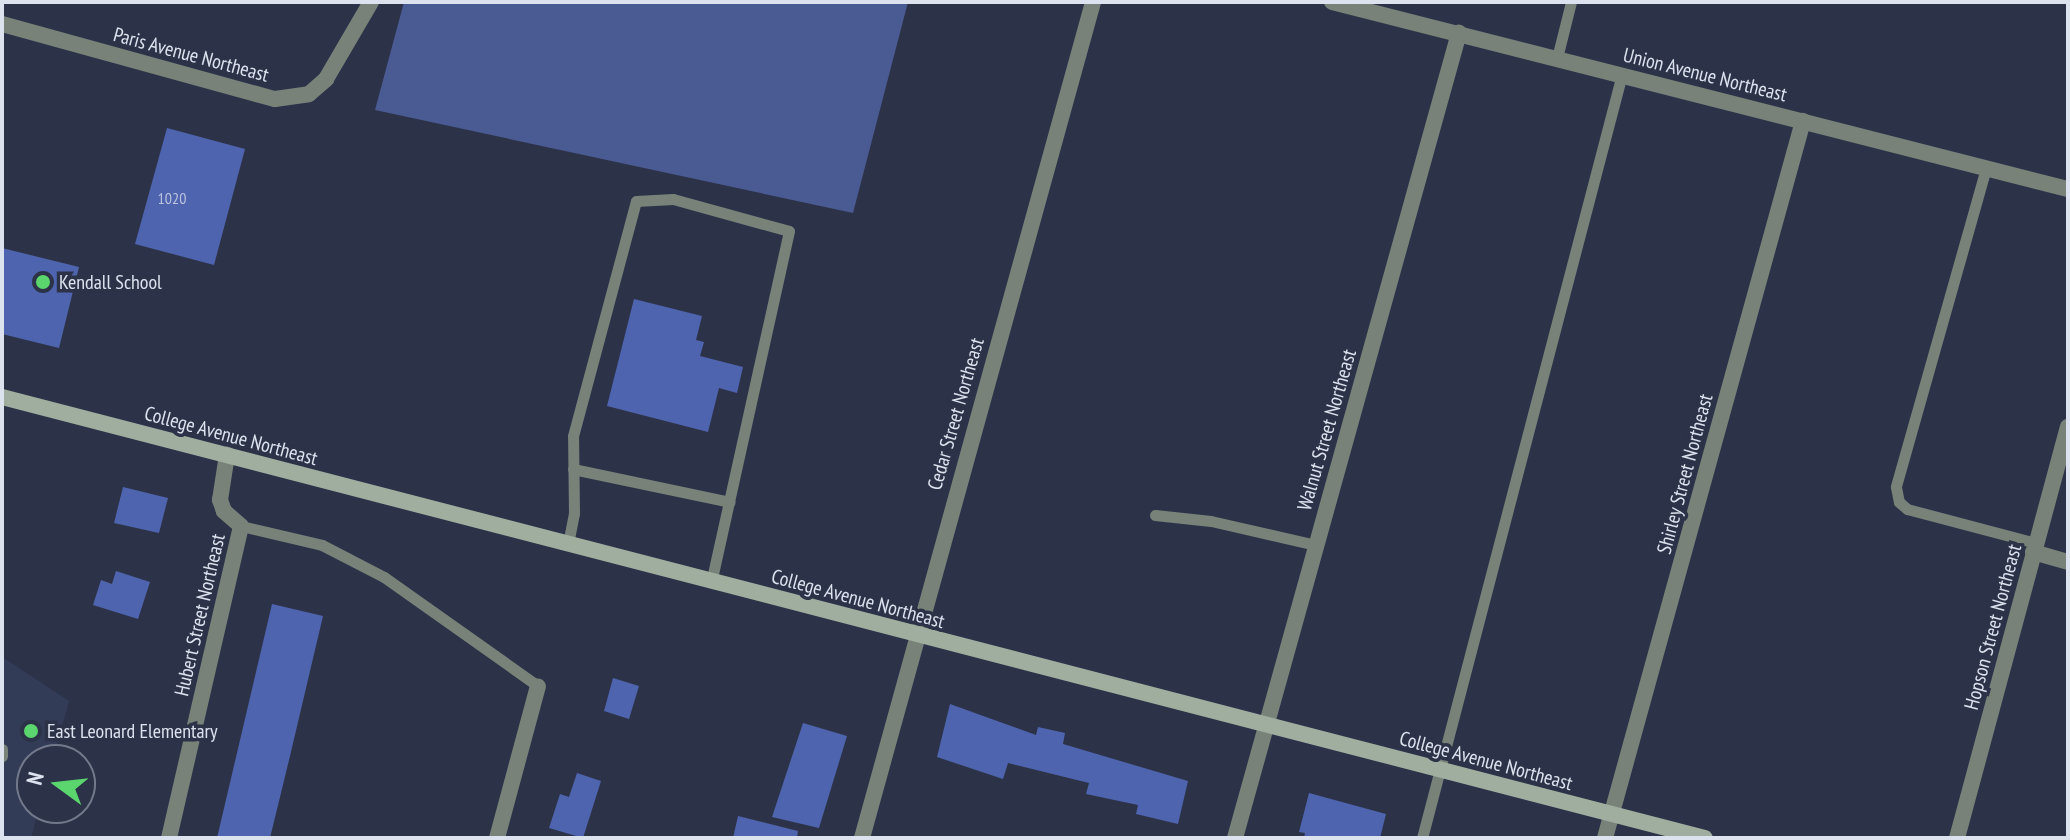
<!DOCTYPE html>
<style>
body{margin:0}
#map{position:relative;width:2070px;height:840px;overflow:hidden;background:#2c3348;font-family:"PT Sans Narrow",sans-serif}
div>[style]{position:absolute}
.built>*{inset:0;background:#333c57}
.green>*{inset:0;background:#4a5a92}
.building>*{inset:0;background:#4f64ae}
.service>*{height:11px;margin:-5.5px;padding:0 5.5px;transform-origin:5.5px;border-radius:5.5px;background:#788279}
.minor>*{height:16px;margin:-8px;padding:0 8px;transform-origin:8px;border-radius:8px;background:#788279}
.secondary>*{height:16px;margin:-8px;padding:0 8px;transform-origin:8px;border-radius:8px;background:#9fae9f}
.dots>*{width:22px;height:22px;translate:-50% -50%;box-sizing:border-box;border:4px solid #2c3348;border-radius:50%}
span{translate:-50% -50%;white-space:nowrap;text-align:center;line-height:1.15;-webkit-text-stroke:7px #2c3348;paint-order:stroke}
.number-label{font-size:16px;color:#bac2df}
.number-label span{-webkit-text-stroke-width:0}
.street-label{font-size:20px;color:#dde2ef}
.poi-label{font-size:20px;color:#dde2ef}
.left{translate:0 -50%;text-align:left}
.frame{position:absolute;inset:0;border:4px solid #dde2ef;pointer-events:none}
.north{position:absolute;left:16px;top:744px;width:80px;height:80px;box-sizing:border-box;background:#2c3348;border:2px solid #73798b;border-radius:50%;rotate:285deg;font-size:22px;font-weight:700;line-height:32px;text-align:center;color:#dde2ef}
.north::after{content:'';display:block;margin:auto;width:28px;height:36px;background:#5bd56e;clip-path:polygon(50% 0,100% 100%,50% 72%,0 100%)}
</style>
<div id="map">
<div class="built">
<i style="clip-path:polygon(2px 657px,69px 701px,53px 760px,32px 760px,32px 808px,39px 808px,31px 838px,2px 838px)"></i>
</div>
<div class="green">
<i style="clip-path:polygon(404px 2px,908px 2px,853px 213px,375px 110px)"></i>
</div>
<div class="building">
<i style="clip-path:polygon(167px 128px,245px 149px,214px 265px,135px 244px)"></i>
<i style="clip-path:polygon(2px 248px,79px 267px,59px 348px,2px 334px)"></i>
<i style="clip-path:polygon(634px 299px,702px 316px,696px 340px,704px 342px,700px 356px,743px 367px,737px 393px,719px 388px,708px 432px,607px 406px)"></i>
<i style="clip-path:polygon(123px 487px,168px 498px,159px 533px,114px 523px)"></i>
<i style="clip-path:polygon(116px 571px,150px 582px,138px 619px,93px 605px,101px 580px,112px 584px)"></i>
<i style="clip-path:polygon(272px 604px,323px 616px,290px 756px,270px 838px,217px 838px)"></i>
<i style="clip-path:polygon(613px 678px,639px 686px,629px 719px,604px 711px)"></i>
<i style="clip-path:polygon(950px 704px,1036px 735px,1038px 727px,1065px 733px,1063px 744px,1188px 781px,1178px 824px,1136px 814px,1138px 805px,1086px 794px,1089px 783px,1008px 763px,1003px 779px,937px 757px)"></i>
<i style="clip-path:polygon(803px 723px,847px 736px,819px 828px,772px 817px)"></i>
<i style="clip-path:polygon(577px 773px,601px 781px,583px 838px,549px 828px,560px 794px,569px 797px)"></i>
<i style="clip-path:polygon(1309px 793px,1386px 814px,1380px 838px,1304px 838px,1305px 833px,1299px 832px)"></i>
<i style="clip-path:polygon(738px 816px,798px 831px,797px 838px,733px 838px)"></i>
</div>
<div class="service">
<i style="left:1557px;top:58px;width:58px;rotate:-76deg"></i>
<i style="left:1986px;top:168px;width:331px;rotate:105.8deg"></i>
<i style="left:1896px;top:487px;width:15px;rotate:79deg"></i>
<i style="left:1899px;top:502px;width:11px;rotate:41deg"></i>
<i style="left:1907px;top:509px;width:133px;rotate:14.8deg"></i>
<i style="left:573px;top:469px;width:160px;rotate:11.9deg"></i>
<i style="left:1155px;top:515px;width:56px;rotate:6.1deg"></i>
<i style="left:1211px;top:521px;width:108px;rotate:12.9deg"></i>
<i style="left:241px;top:526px;width:83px;rotate:13.2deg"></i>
<i style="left:322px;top:545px;width:70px;rotate:27.3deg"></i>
<i style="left:384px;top:577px;width:189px;rotate:35.3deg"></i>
<i style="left:568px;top:544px;width:32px;rotate:-79deg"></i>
<i style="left:574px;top:513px;width:77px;rotate:-90.7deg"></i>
<i style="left:573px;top:436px;width:243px;rotate:-75deg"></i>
<i style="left:636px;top:201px;width:37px;rotate:-3deg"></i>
<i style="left:673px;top:199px;width:120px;rotate:15.4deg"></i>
<i style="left:789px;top:231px;width:360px;rotate:102.5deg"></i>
<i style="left:2px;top:749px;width:7px;rotate:90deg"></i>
<i style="left:1422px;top:838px;width:790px;rotate:-75.33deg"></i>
</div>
<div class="minor">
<i style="left:1332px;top:2px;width:759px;rotate:14.26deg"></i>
<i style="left:2px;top:24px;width:283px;rotate:15.4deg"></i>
<i style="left:275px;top:99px;width:34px;rotate:-8deg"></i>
<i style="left:309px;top:94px;width:23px;rotate:-41deg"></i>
<i style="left:326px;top:79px;width:89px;rotate:-59.7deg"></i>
<i style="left:2033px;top:552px;width:36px;rotate:16deg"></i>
<i style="left:169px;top:838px;width:320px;rotate:-77deg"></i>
<i style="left:241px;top:526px;width:23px;rotate:-139deg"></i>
<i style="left:224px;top:511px;width:12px;rotate:-110deg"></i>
<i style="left:220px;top:500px;width:46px;rotate:-81.2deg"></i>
<i style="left:497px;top:838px;width:157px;rotate:-74.9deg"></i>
<i style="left:862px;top:838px;width:867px;rotate:-74.55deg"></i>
<i style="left:1235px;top:838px;width:836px;rotate:-74.45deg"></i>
<i style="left:1605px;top:838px;width:744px;rotate:-74.56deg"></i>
<i style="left:1957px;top:838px;width:426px;rotate:-74.9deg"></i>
</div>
<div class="secondary">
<i style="left:2px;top:397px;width:1759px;rotate:14.52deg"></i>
</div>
<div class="dots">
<i style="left:43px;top:282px;background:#5bd56e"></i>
<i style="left:31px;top:731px;background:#5bd56e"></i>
</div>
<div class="number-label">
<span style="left:172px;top:198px">1020</span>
</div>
<div class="street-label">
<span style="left:191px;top:55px;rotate:15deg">Paris Avenue Northeast</span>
<span style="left:1705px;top:75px;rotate:14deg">Union Avenue Northeast</span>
<span style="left:956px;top:414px;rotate:-74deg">Cedar Street Northeast</span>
<span style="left:1327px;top:430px;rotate:-74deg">Walnut Street Northeast</span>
<span style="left:231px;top:436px;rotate:15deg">College Avenue Northeast</span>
<span style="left:1685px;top:474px;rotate:-75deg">Shirley Street Northeast</span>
<span style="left:858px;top:599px;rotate:15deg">College Avenue Northeast</span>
<span style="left:200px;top:615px;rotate:-77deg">Hubert Street Northeast</span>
<span style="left:1993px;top:627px;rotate:-75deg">Hopson Street Northeast</span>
<span style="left:1486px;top:761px;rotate:15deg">College Avenue Northeast</span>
</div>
<div class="poi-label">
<span class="left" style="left:59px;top:282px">Kendall School</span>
<span class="left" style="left:47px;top:731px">East Leonard Elementary</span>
</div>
<div class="frame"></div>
<div class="north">N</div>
</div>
